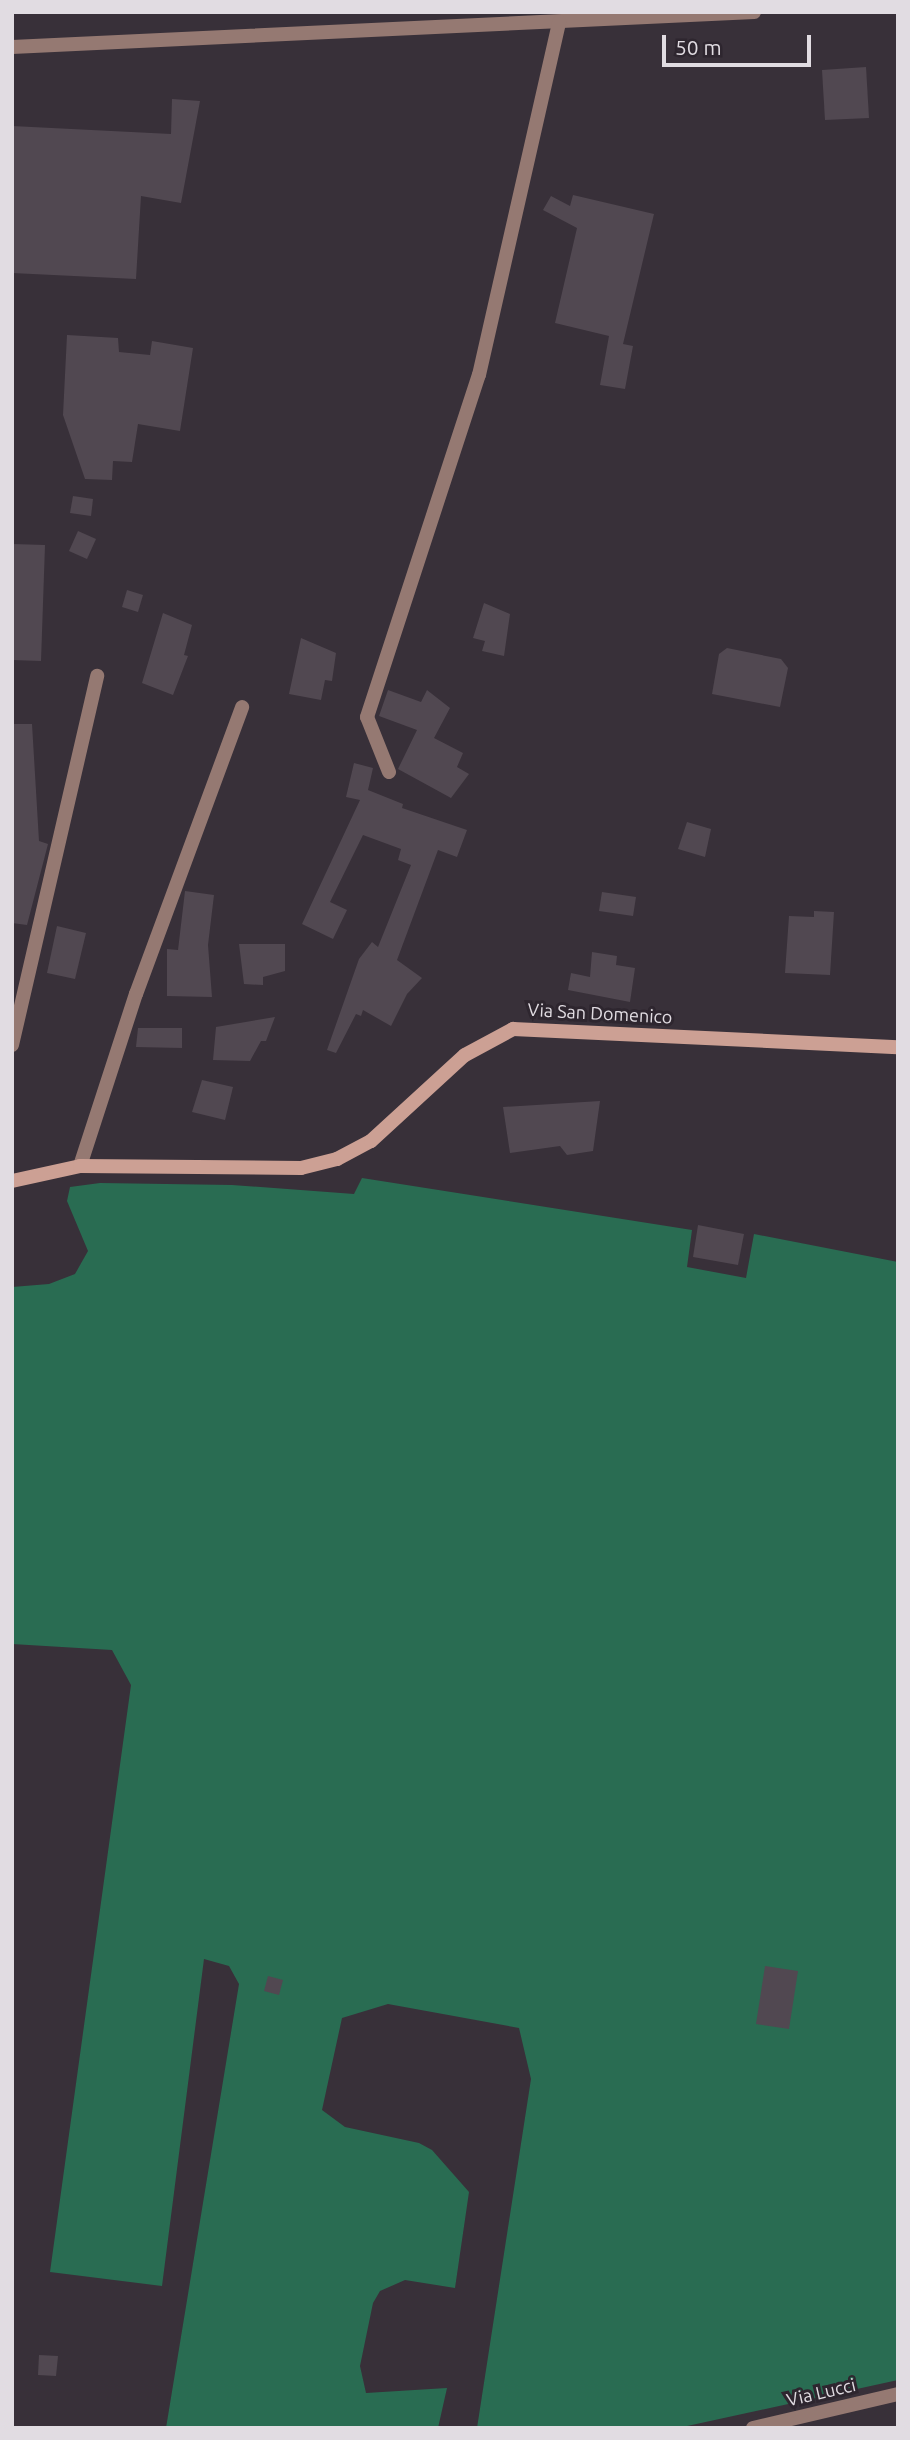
<!DOCTYPE html>
<style>
body{margin:0}
#map{position:relative;width:910px;height:2440px;overflow:hidden;background:#383039;font-family:Ubuntu,sans-serif}
div>[style]{position:absolute}
.green>*{inset:0;background:#296c52}
.building>*{inset:0;background:#514851}
.street>*{height:14px;margin:-7px;padding:0 7px;transform-origin:7px;border-radius:7px;background:#957972}
.secondary>*{height:14px;margin:-7px;padding:0 7px;transform-origin:7px;border-radius:7px;background:#cca094}
span{translate:-50% -50%;white-space:nowrap;text-align:center;line-height:1.15;-webkit-text-stroke:6px #2e262f;paint-order:stroke}
.street-label{font-size:18px;color:#e1dce2}
.frame{position:absolute;inset:0;border:14px solid #e1dce2;pointer-events:none}
.scale{position:absolute;left:662px;top:35px;width:149px;height:32px;box-sizing:border-box;border:4px solid #e1dce2;border-top:0;padding-left:9px;font-size:21px;line-height:24px;white-space:nowrap;color:#e1dce2;-webkit-text-stroke:5px #2e262f;paint-order:stroke}
</style>
<div id="map">
<div class="green">
<i style="clip-path:polygon(362px 1178px,692px 1230px,687px 1267px,746px 1278px,754px 1234px,898px 1262px,898px 2380px,678px 2428px,477px 2428px,531px 2079px,519px 2028px,388px 2004px,342px 2018px,322px 2110px,345px 2127px,419px 2143px,432px 2150px,469px 2192px,455px 2288px,405px 2280px,380px 2291px,373px 2303px,360px 2366px,366px 2393px,447px 2388px,438px 2428px,166px 2428px,239px 1984px,229px 1966px,204px 1959px,162px 2286px,50px 2272px,131px 1685px,112px 1650px,12px 1644px,12px 1287px,49px 1284px,75px 1274px,88px 1251px,67px 1201px,70px 1187px,100px 1183px,232px 1185px,354px 1194px)"></i>
</div>
<div class="building">
<i style="clip-path:polygon(866px 67px,869px 118px,825px 120px,822px 70px)"></i>
<i style="clip-path:polygon(172px 99px,200px 101px,181px 203px,141px 196px,136px 279px,12px 273px,12px 126px,171px 134px)"></i>
<i style="clip-path:polygon(573px 195px,654px 214px,623px 344px,633px 346px,625px 389px,600px 385px,609px 336px,555px 323px,577px 228px,543px 210px,551px 196px,570px 206px)"></i>
<i style="clip-path:polygon(67px 335px,118px 338px,119px 352px,150px 355px,152px 341px,193px 348px,180px 431px,138px 424px,132px 462px,113px 461px,112px 480px,85px 479px,63px 415px)"></i>
<i style="clip-path:polygon(73px 496px,93px 499px,91px 516px,70px 513px)"></i>
<i style="clip-path:polygon(78px 531px,96px 539px,87px 559px,69px 551px)"></i>
<i style="clip-path:polygon(12px 544px,45px 545px,41px 661px,12px 660px)"></i>
<i style="clip-path:polygon(127px 590px,143px 595px,138px 612px,122px 607px)"></i>
<i style="clip-path:polygon(484px 603px,510px 614px,504px 656px,482px 651px,485px 641px,473px 638px)"></i>
<i style="clip-path:polygon(163px 613px,192px 625px,184px 655px,188px 656px,173px 695px,142px 683px)"></i>
<i style="clip-path:polygon(301px 638px,336px 653px,332px 681px,325px 680px,321px 700px,289px 694px)"></i>
<i style="clip-path:polygon(727px 648px,781px 659px,788px 668px,780px 707px,712px 694px,719px 654px)"></i>
<i style="clip-path:polygon(388px 690px,421px 702px,427px 690px,450px 708px,434px 738px,463px 753px,457px 767px,469px 774px,451px 798px,398px 769px,417px 730px,379px 716px)"></i>
<i style="clip-path:polygon(12px 724px,32px 724px,39px 841px,48px 844px,27px 925px,12px 923px)"></i>
<i style="clip-path:polygon(354px 763px,373px 768px,368px 790px,403px 804px,402px 808px,467px 830px,457px 857px,438px 850px,397px 960px,422px 978px,407px 994px,391px 1026px,363px 1010px,361px 1016px,356px 1014px,336px 1053px,327px 1050px,359px 959px,372px 942px,378px 947px,411px 865px,398px 860px,401px 849px,363px 835px,330px 902px,347px 910px,333px 939px,302px 924px,360px 800px,346px 797px)"></i>
<i style="clip-path:polygon(687px 822px,711px 829px,705px 857px,678px 849px)"></i>
<i style="clip-path:polygon(185px 891px,214px 895px,208px 945px,212px 997px,167px 996px,167px 949px,178px 950px)"></i>
<i style="clip-path:polygon(602px 892px,636px 897px,633px 916px,599px 911px)"></i>
<i style="clip-path:polygon(814px 911px,834px 912px,830px 975px,785px 973px,789px 916px,814px 917px)"></i>
<i style="clip-path:polygon(57px 926px,86px 933px,75px 979px,47px 973px)"></i>
<i style="clip-path:polygon(239px 944px,285px 944px,285px 971px,263px 977px,263px 985px,244px 984px)"></i>
<i style="clip-path:polygon(592px 952px,617px 956px,616px 965px,635px 968px,630px 1002px,568px 990px,571px 973px,590px 977px)"></i>
<i style="clip-path:polygon(275px 1017px,266px 1041px,261px 1041px,250px 1061px,213px 1060px,216px 1027px)"></i>
<i style="clip-path:polygon(138px 1028px,182px 1028px,182px 1048px,136px 1047px)"></i>
<i style="clip-path:polygon(202px 1080px,233px 1087px,225px 1120px,192px 1112px)"></i>
<i style="clip-path:polygon(600px 1101px,593px 1151px,567px 1155px,560px 1146px,510px 1153px,503px 1107px)"></i>
<i style="clip-path:polygon(698px 1225px,744px 1234px,738px 1265px,693px 1257px)"></i>
<i style="clip-path:polygon(765px 1966px,798px 1971px,789px 2029px,756px 2024px)"></i>
<i style="clip-path:polygon(268px 1976px,283px 1980px,279px 1995px,264px 1991px)"></i>
<i style="clip-path:polygon(39px 2355px,58px 2356px,56px 2376px,38px 2375px)"></i>
</div>
<div class="street">
<i style="left:12px;top:47px;width:743px;rotate:-2.7deg"></i>
<i style="left:389px;top:772px;width:59px;rotate:-111.8deg"></i>
<i style="left:367px;top:717px;width:360px;rotate:-71.9deg"></i>
<i style="left:479px;top:375px;width:362px;rotate:-77.2deg"></i>
<i style="left:12px;top:1045px;width:379px;rotate:-77deg"></i>
<i style="left:80px;top:1166px;width:181px;rotate:-72deg"></i>
<i style="left:136px;top:994px;width:306px;rotate:-69.7deg"></i>
<i style="left:753px;top:2428px;width:149px;rotate:-13.2deg"></i>
</div>
<div class="secondary">
<i style="left:12px;top:1181px;width:70px;rotate:-12.4deg"></i>
<i style="left:80px;top:1166px;width:221px;rotate:0.5deg"></i>
<i style="left:301px;top:1168px;width:37px;rotate:-14deg"></i>
<i style="left:337px;top:1159px;width:38px;rotate:-28deg"></i>
<i style="left:371px;top:1141px;width:127px;rotate:-42.5deg"></i>
<i style="left:465px;top:1055px;width:55px;rotate:-28.4deg"></i>
<i style="left:513px;top:1029px;width:385px;rotate:2.7deg"></i>
</div>
<div class="street-label">
<span style="left:600px;top:1013px;rotate:3deg">Via San Domenico</span>
<span style="left:821px;top:2392px;rotate:-13deg">Via Lucci</span>
</div>
<div class="frame"></div>
<div class="scale">50 m</div>
</div>
